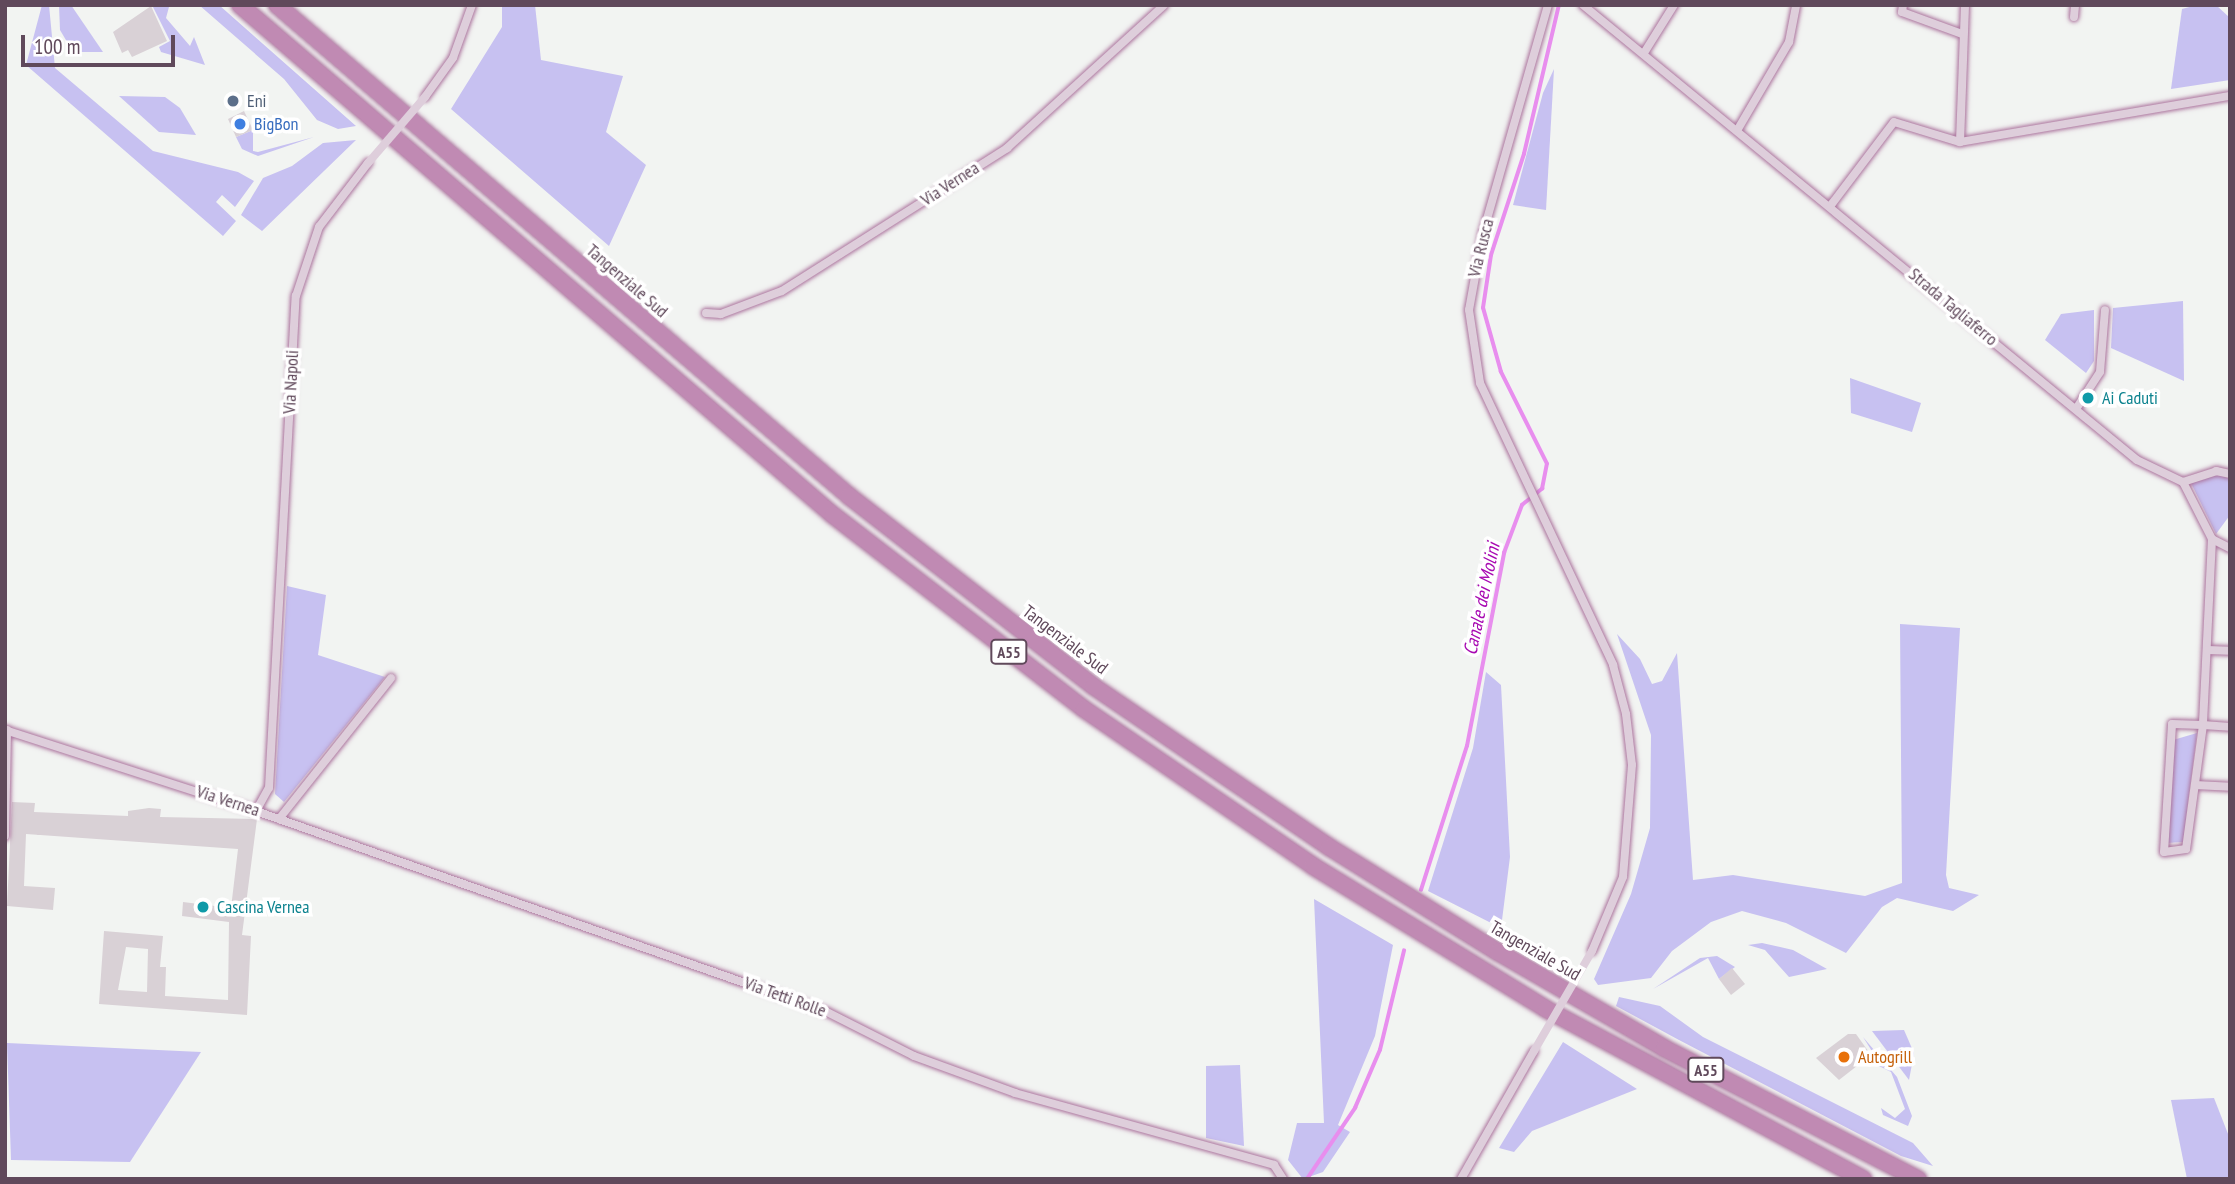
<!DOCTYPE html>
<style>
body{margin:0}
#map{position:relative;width:2235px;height:1184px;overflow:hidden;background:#f2f4f2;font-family:"PT Sans Narrow",sans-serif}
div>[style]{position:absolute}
.green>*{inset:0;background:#c7c1f1}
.stream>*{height:3.5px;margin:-1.75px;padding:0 1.75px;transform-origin:1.75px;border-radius:1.75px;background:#e88eee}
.building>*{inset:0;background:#d9d1d6}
.roads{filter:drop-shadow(0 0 2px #ac759e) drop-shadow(0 0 2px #ac759e)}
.street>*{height:8px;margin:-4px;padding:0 4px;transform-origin:4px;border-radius:4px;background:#decedb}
.highway>*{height:16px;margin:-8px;padding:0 8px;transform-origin:8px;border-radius:8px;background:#c08ab3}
.street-bridge>*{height:8px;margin:-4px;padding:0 4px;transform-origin:4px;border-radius:4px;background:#decedb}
.dots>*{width:19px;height:19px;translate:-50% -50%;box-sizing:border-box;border:4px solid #fff;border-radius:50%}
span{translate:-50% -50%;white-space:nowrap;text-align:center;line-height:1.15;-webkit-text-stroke:7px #fff;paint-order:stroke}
.shield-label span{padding:2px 5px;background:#fff;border:2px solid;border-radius:5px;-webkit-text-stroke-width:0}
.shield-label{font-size:16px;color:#60495b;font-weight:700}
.service-label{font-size:18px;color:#4e5e75}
.left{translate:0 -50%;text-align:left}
.shop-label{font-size:18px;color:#366cbe}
.street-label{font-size:18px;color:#60495b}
.culture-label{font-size:18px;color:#0d838f}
.food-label{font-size:18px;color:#c56008}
.water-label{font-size:19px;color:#a80ab2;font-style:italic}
.frame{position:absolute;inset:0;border:7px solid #60495b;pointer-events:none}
.scale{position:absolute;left:21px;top:35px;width:154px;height:32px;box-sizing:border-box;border:4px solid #60495b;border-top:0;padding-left:9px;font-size:21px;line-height:24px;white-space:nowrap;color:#60495b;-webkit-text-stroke:5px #fff;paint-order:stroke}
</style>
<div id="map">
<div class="green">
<i style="clip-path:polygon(42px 5px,49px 5px,55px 68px,153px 151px,238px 172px,254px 181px,235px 207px,222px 195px,216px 202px,236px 221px,223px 236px,26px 65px)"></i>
<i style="clip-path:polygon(59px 5px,71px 5px,103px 52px,73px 52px,60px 30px)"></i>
<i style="clip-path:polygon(152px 5px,169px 7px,166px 18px,190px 46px,194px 37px,205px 65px,161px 52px,159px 47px,170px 41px)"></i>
<i style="clip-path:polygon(199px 5px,219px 5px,356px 126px,338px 129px,317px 120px,284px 79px)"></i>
<i style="clip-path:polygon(502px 5px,535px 5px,541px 60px,623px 76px,606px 132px,646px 165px,609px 246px,451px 109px,502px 27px)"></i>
<i style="clip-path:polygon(2197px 5px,2216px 5px,2230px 18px,2230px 80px,2171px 89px,2182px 9px)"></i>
<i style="clip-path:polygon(1554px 69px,1546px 210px,1513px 205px,1543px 93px)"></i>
<i style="clip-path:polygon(119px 96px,165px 97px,180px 108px,196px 135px,159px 132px)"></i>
<i style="clip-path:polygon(253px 130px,253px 151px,258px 152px,314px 137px,258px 156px,242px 149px,236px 137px)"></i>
<i style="clip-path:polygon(356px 140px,262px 231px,241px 215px,263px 178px,292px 166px,323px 143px)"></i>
<i style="clip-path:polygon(2183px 301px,2184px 381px,2111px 348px,2113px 308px)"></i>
<i style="clip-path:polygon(2094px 310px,2094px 361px,2086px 373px,2045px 340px,2061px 314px)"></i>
<i style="clip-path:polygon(1850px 378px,1921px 403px,1912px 432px,1851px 413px)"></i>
<i style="clip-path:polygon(2216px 474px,2230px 479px,2230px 515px,2216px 534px,2191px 483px)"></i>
<i style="clip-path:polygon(287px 586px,326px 595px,318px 655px,385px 677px,284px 802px,275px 794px)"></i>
<i style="clip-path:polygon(1900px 624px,1960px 628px,1946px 875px,1949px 888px,1979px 895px,1953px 911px,1897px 898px,1882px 907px,1846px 953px,1786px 923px,1742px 911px,1711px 922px,1672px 951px,1651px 978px,1598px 985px,1594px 979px,1631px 894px,1650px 828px,1651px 735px,1617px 634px,1640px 659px,1652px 684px,1662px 681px,1677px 653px,1693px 880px,1733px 875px,1865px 896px,1902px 883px)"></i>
<i style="clip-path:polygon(1486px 672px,1501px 685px,1510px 857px,1501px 928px,1428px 891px,1473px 748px)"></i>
<i style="clip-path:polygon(2197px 733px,2183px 842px,2166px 843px,2173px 740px)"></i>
<i style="clip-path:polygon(1314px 899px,1393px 945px,1375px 1036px,1338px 1125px,1350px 1132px,1323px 1172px,1303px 1179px,1288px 1160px,1297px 1123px,1324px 1123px)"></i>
<i style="clip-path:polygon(1762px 943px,1793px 950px,1827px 969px,1789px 977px,1765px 950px,1748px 945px)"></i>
<i style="clip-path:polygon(1717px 956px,1735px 967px,1719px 979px,1708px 958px,1653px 989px,1700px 958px)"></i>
<i style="clip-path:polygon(1619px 997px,1660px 1006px,1703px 1037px,1913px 1143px,1933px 1166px,1901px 1156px,1679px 1040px,1616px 1006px)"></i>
<i style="clip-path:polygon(1904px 1030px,1914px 1053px,1909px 1080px,1872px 1031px)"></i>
<i style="clip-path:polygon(1863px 1037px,1897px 1077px,1912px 1116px,1908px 1126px,1883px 1115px,1881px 1108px,1895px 1118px,1905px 1109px,1891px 1072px,1869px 1061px,1875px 1056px)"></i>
<i style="clip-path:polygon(1563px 1042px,1637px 1089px,1532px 1131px,1514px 1152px,1499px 1148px)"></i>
<i style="clip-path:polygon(7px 1043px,201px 1052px,130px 1162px,11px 1160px)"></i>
<i style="clip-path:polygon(1240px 1065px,1244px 1146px,1206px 1138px,1206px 1066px)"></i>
<i style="clip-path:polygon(2214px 1098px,2230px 1139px,2230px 1179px,2187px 1179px,2171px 1100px)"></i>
</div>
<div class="stream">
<i style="left:1421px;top:890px;width:151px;rotate:-72.3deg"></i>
<i style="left:1467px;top:746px;width:197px;rotate:-79.1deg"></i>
<i style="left:1504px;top:553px;width:51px;rotate:-69.4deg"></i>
<i style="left:1522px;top:505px;width:26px;rotate:-39deg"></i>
<i style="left:1542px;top:489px;width:25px;rotate:-79deg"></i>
<i style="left:1547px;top:464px;width:103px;rotate:-116.6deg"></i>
<i style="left:1501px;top:372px;width:66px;rotate:-105.7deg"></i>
<i style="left:1483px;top:308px;width:54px;rotate:-81.4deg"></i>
<i style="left:1491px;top:255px;width:106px;rotate:-71.9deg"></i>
<i style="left:1524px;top:154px;width:153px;rotate:-76.8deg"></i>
<i style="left:1307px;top:1179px;width:86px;rotate:-55.9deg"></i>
<i style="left:1355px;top:1108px;width:63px;rotate:-66.7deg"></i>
<i style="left:1380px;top:1050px;width:102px;rotate:-76.4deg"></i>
</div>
<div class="building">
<i style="clip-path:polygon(151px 6px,167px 41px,132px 57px,128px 50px,122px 53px,113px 32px)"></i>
<i style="clip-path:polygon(244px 111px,253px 130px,236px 137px,228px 119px)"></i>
<i style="clip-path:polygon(evenodd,12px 802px,35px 803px,34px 812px,128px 816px,128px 811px,149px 808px,161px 809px,160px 817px,257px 819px,242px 935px,251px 936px,247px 1015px,99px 1004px,104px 931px,163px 936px,160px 967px,166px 967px,165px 996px,228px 1000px,229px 922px,182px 916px,183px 902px,231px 908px,238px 849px,26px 834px,24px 886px,55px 888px,53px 910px,7px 906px,12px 802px,126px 947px,148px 949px,147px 992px,118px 990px,126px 947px)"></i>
<i style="clip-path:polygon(1732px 968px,1745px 984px,1731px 995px,1719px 979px)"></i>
<i style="clip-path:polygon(1848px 1034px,1856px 1034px,1871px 1055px,1839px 1080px,1816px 1058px)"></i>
</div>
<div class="roads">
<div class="street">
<i style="left:1548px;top:5px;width:237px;rotate:105.9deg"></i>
<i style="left:1483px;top:233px;width:78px;rotate:100.3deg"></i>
<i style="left:1469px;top:310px;width:74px;rotate:81.4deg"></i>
<i style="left:1480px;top:383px;width:312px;rotate:64.7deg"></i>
<i style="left:1613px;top:665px;width:51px;rotate:75.1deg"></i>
<i style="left:1626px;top:714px;width:51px;rotate:83.3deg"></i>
<i style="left:1632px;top:765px;width:112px;rotate:94.6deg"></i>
<i style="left:1623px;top:877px;width:80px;rotate:112.7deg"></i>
<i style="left:1583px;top:5px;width:717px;rotate:39.4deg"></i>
<i style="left:2137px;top:460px;width:51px;rotate:25.6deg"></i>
<i style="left:2183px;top:482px;width:64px;rotate:63deg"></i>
<i style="left:2212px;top:539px;width:20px;rotate:27deg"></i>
<i style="left:1903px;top:5px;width:7px;rotate:98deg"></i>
<i style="left:1902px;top:12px;width:64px;rotate:20.1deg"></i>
<i style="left:2074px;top:17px;width:12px;rotate:-85deg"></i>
<i style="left:1644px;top:53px;width:57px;rotate:-58deg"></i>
<i style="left:425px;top:97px;width:48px;rotate:-54.3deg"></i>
<i style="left:453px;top:58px;width:56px;rotate:-70.3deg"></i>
<i style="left:1738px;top:129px;width:101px;rotate:-59.6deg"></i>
<i style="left:1789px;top:42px;width:38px;rotate:-79deg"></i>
<i style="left:1960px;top:142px;width:137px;rotate:-87.9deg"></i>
<i style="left:1831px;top:205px;width:104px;rotate:-52.8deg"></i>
<i style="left:1894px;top:122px;width:69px;rotate:16.9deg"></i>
<i style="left:1960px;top:142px;width:274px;rotate:-9.7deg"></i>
<i style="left:706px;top:313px;width:15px;rotate:4deg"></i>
<i style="left:721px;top:314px;width:65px;rotate:-20.7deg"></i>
<i style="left:782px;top:291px;width:267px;rotate:-32.4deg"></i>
<i style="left:1007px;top:148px;width:212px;rotate:-42.3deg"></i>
<i style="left:2076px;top:409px;width:44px;rotate:-57deg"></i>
<i style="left:2100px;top:372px;width:62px;rotate:-85.4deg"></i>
<i style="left:2183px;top:482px;width:35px;rotate:-18deg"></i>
<i style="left:2216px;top:471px;width:14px;rotate:12deg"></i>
<i style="left:2212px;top:539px;width:186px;rotate:92.8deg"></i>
<i style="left:2203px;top:725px;width:27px;rotate:4deg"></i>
<i style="left:2207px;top:650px;width:23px;rotate:2deg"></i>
<i style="left:2172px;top:724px;width:31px;rotate:2deg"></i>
<i style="left:2203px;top:725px;width:125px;rotate:97.8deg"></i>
<i style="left:2186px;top:849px;width:22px;rotate:172deg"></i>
<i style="left:2164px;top:852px;width:128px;rotate:-86.4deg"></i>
<i style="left:5px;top:730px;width:264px;rotate:17.9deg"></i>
<i style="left:256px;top:811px;width:605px;rotate:19.39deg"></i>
<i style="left:827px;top:1012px;width:97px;rotate:26.8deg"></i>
<i style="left:914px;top:1056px;width:108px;rotate:20.1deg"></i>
<i style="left:1015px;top:1093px;width:269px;rotate:15.5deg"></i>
<i style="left:1274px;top:1165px;width:17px;rotate:57deg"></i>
<i style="left:2195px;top:785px;width:35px;rotate:3deg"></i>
<i style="left:256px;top:811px;width:26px;rotate:-61deg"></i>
<i style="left:269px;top:788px;width:493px;rotate:-86.9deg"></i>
<i style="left:296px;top:296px;width:73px;rotate:-71.6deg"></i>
<i style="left:319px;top:227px;width:81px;rotate:-52.6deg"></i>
<i style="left:279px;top:819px;width:180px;rotate:-51.5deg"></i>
<i style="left:5px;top:836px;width:106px;rotate:-88.9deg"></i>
<i style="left:1461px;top:1179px;width:147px;rotate:-60.3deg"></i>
</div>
<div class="highway">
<i style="left:240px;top:5px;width:782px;rotate:40.7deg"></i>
<i style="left:833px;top:515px;width:317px;rotate:37.7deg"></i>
<i style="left:1084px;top:709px;width:278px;rotate:34.4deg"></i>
<i style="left:1313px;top:866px;width:273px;rotate:31.5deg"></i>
<i style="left:1546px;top:1009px;width:360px;rotate:28.2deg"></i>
<i style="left:277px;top:5px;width:754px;rotate:40.64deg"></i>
<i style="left:849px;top:496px;width:309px;rotate:37.9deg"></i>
<i style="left:1093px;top:686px;width:286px;rotate:34.3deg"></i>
<i style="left:1329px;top:847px;width:199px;rotate:31.9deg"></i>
<i style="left:1498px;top:952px;width:192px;rotate:30deg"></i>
<i style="left:1664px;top:1048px;width:286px;rotate:27.3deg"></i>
</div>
</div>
<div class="street-bridge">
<i style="left:368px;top:163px;width:87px;rotate:-49.2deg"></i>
<i style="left:1534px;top:1051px;width:116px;rotate:-59.9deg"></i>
</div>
<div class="dots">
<i style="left:233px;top:101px;background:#5c6f8a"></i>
<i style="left:240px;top:124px;background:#3f7fe0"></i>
<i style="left:2088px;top:398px;background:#0f9aa8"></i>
<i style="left:203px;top:907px;background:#0f9aa8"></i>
<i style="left:1844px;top:1057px;background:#e8710a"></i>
</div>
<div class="shield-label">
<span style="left:1009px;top:652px">A55</span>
<span style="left:1706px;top:1070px">A55</span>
</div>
<div class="service-label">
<span class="left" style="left:247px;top:101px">Eni</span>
</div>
<div class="shop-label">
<span class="left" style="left:254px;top:124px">BigBon</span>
</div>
<div class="street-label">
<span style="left:950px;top:184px;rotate:-33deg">Via Vernea</span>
<span style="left:1481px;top:248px;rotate:-76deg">Via Rusca</span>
<span style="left:627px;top:281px;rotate:41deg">Tangenziale Sud</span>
<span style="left:1953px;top:307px;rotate:40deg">Strada Tagliaferro</span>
<span style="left:291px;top:382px;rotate:-87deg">Via Napoli</span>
<span style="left:1065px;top:640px;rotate:37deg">Tangenziale Sud</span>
<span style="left:228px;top:801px;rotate:18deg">Via Vernea</span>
<span style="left:1535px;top:951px;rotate:30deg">Tangenziale Sud</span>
<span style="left:785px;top:997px;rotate:20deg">Via Tetti Rolle</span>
</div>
<div class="culture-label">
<span class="left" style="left:2102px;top:398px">Ai Caduti</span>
<span class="left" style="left:217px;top:907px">Cascina Vernea</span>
</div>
<div class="food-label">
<span class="left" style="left:1858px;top:1057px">Autogrill</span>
</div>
<div class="water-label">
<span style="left:1482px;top:599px;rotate:-78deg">Canale dei Molini</span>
</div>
<div class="frame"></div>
<div class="scale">100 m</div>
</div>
